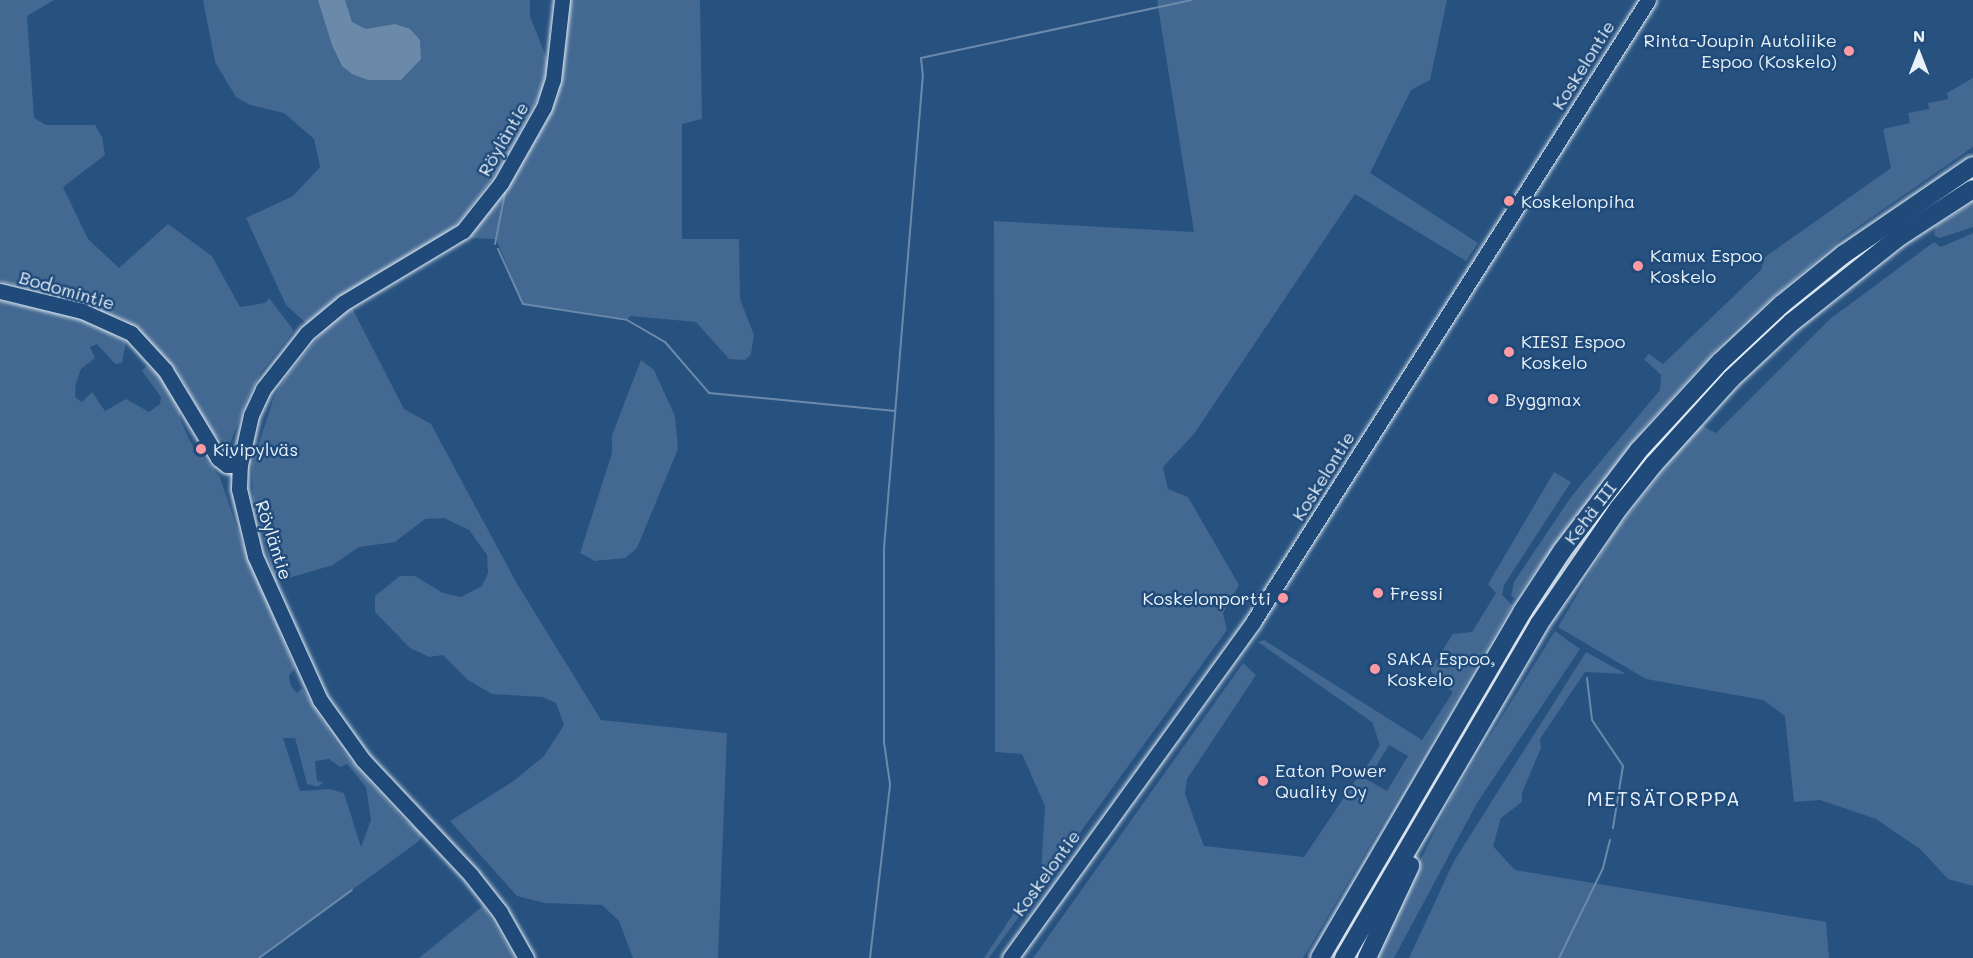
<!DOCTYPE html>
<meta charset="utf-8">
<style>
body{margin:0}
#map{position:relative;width:1973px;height:958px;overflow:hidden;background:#27517f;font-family:Mali,sans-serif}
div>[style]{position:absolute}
.green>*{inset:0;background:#436891}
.water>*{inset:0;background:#6b8aaa}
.stream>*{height:2px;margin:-1px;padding:0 1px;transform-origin:1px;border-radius:1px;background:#6b8aaa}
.roads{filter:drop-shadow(0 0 2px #e8f1f8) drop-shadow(0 0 2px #e8f1f8)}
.secondary>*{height:15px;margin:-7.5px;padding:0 7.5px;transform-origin:7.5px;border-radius:7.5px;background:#1f4a7a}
.highway>*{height:18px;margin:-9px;padding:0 9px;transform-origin:9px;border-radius:9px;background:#1f4a7a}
.dots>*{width:16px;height:16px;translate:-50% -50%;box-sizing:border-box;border:3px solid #1f4a7a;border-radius:50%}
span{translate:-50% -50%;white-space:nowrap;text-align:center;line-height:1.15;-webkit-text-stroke:5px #1f4a7a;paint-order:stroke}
.poi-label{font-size:18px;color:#e8f1f8}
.right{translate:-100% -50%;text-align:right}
.left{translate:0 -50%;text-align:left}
.street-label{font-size:18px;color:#e8f1f8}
.neighbourhood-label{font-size:20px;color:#e8f1f8;letter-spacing:1.5px}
.north{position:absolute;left:1889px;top:24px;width:60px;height:60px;-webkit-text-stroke:4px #1f4a7a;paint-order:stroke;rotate:0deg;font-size:16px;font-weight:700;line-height:24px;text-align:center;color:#e8f1f8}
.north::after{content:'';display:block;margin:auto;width:21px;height:27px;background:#e8f1f8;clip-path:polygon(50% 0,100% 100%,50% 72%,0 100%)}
</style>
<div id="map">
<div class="green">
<i style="clip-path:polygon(0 0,54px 0,27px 16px,34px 118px,46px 125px,95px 125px,102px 137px,105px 155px,63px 187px,88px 239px,119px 268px,168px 224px,212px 256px,240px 307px,265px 303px,269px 298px,292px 328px,293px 332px,261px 372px,246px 401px,229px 446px,211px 432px,176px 369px,124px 320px,42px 291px,0 281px)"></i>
<i style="clip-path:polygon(203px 0,530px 0,530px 16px,548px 62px,542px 90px,503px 164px,464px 216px,444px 236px,307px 324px,286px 305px,246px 218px,293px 196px,320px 167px,314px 139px,284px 113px,250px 105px,236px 97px,215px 62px)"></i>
<i style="clip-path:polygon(570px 0,700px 0,702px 119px,682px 124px,682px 239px,739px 239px,740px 299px,754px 335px,751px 354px,745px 360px,729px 359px,696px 322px,630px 316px,627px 320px,523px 304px,496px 239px,469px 238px,510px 184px,544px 125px,560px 79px)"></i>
<i style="clip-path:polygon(1157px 0,1447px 0,1430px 80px,1411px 90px,1370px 173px,1478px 243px,1466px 261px,1355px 194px,1194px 434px,1163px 467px,1168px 489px,1188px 497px,1239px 585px,1223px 613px,1227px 630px,989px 958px,984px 958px,1041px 872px,1045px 806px,1022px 754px,995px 752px,994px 221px,1194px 232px)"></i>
<i style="clip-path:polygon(1973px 78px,1973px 147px,1846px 235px,1731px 333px,1644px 428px,1515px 598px,1511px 596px,1514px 582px,1571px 497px,1660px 390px,1661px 375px,1644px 359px,1649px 354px,1663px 364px,1761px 270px,1765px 257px,1891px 168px,1883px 129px,1910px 123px,1908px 113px,1929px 109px,1928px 103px,1948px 99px,1947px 93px)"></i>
<i style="clip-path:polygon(1973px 173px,1973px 181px,1851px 264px,1790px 314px,1544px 606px,1537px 602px,1633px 467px,1730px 360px,1845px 260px)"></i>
<i style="clip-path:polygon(1973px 202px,1973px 227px,1940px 238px,1934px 235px,1936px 226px)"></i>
<i style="clip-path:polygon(1973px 233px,1973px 886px,1948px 879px,1920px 849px,1876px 819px,1820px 800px,1794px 802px,1785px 716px,1763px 700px,1646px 679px,1558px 627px,1613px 534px,1699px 424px,1716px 433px,1830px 319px,1934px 242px,1941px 247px)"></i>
<i style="clip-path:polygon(evenodd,0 301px,73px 315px,102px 325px,126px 342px,122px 363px,115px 364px,97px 344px,90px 347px,95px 358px,81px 369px,76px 383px,75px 397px,82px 402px,92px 392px,105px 411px,126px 399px,149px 412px,160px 404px,161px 397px,142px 371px,146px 366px,159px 373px,180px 410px,180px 419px,191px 443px,220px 477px,240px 538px,295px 668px,289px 676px,291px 686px,297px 693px,302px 688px,339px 747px,404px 820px,423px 833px,419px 841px,259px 958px,0 958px,0 301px,283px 738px,295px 738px,307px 784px,318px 787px,323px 782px,317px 781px,315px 761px,329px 759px,340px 767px,347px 764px,366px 787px,371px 820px,361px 847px,344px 793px,330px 789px,300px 791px,283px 738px)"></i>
<i style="clip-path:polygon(352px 308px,404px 409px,431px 424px,516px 582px,601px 720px,727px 733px,718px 958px,633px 958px,619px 921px,602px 905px,545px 903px,517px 896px,450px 821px,515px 780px,544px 756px,564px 725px,556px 703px,543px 697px,492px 694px,468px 680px,443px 655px,429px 657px,410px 648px,375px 612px,375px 596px,400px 576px,415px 576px,443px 593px,461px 597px,482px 586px,488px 573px,487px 555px,469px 530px,444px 518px,425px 519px,395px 542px,359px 547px,333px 565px,275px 582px,253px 498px,252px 465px,274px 397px,286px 377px,327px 327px)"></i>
<i style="clip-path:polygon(641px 360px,654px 370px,675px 416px,678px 449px,637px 548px,625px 558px,595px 561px,580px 553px,612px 453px,612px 435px)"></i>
<i style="clip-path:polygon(1554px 472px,1571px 482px,1504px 585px,1502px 595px,1512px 605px,1303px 958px,1033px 958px,1243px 663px,1256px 675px,1187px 779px,1185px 794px,1204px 846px,1304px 857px,1359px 775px,1387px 791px,1408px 756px,1389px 745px,1373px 771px,1364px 771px,1380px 745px,1372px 722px,1258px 642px,1264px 640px,1422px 740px,1453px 692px,1436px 680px,1430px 669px,1453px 634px,1472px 632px,1496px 593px,1488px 584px)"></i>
<i style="clip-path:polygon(1555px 631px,1580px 649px,1477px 803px,1394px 958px,1371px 958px,1451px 799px)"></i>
<i style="clip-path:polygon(1586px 652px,1626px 674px,1585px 672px,1540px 739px,1541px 748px,1522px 793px,1522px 802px,1501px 818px,1493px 846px,1515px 870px,1826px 922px,1829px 958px,1409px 958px,1454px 861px)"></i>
<i style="clip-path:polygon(483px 906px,515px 958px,419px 958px)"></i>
</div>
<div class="water">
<i style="clip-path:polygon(318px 0,345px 0,352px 22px,366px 29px,395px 24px,410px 29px,420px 40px,421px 59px,401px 80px,368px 80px,352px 74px,342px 66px,332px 45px)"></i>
</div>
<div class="stream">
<i style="left:495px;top:244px;width:52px;rotate:-78.9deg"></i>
<i style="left:498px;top:249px;width:60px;rotate:65.6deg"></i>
<i style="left:523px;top:304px;width:105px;rotate:8.7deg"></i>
<i style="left:627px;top:320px;width:44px;rotate:30.1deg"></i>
<i style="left:665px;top:342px;width:67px;rotate:49.2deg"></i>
<i style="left:709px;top:393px;width:187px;rotate:5.5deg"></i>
<i style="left:1587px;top:678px;width:42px;rotate:83.2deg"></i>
<i style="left:1592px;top:720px;width:55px;rotate:56deg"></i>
<i style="left:1623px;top:766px;width:63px;rotate:99.2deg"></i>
<i style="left:259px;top:958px;width:115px;rotate:-36.2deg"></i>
<i style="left:870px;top:958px;width:175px;rotate:-83.4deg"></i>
<i style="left:890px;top:784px;width:42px;rotate:-98.1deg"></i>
<i style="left:884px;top:742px;width:194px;rotate:-90deg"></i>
<i style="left:884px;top:548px;width:473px;rotate:-85.3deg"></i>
<i style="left:923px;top:77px;width:19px;rotate:-96deg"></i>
<i style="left:921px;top:58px;width:277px;rotate:-12.1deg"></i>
<i style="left:1559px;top:958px;width:100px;rotate:-63.9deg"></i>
<i style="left:1603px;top:868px;width:29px;rotate:-76deg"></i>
</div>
<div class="roads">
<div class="secondary">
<i style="left:0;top:291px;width:84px;rotate:13.7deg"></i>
<i style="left:82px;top:311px;width:54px;rotate:24.2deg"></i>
<i style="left:131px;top:333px;width:50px;rotate:47.4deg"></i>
<i style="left:165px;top:370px;width:103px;rotate:58.9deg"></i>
<i style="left:218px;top:458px;width:11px;rotate:38deg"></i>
<i style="left:227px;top:465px;width:13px"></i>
<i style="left:526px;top:958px;width:53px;rotate:-119.5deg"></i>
<i style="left:500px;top:912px;width:47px;rotate:-128.1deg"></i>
<i style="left:471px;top:875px;width:158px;rotate:-133.2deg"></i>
<i style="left:363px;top:760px;width:74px;rotate:-125.6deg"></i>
<i style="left:320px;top:700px;width:158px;rotate:-114.3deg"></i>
<i style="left:255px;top:556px;width:69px;rotate:-103.4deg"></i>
<i style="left:239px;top:489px;width:24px;rotate:-88deg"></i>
<i style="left:240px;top:465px;width:51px;rotate:-77.6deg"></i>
<i style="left:251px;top:415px;width:29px;rotate:-65deg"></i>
<i style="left:263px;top:389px;width:71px;rotate:-51.8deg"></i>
<i style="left:307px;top:333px;width:47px;rotate:-39.8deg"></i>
<i style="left:343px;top:303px;width:140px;rotate:-31deg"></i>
<i style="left:463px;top:231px;width:61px;rotate:-51.6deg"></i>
<i style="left:501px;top:183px;width:87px;rotate:-60.5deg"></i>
<i style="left:544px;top:107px;width:28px;rotate:-72deg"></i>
<i style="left:553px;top:80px;width:81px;rotate:-83.6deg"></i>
<i style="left:1010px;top:958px;width:415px;rotate:-54.1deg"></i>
<i style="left:1253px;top:622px;width:737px;rotate:-57.58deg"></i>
</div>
<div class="highway">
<i style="left:1320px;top:958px;width:401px;rotate:-59.7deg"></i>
<i style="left:1522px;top:612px;width:73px;rotate:-56.7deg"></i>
<i style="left:1562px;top:551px;width:127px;rotate:-52.7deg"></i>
<i style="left:1639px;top:450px;width:120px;rotate:-47.4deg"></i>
<i style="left:1720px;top:362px;width:85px;rotate:-43.1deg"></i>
<i style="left:1782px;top:304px;width:80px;rotate:-38.9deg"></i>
<i style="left:1844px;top:254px;width:156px;rotate:-34.3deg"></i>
<i style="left:1344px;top:958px;width:387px;rotate:-59.7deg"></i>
<i style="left:1539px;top:624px;width:140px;rotate:-55.5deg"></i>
<i style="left:1618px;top:509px;width:58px;rotate:-51.3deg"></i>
<i style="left:1654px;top:464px;width:115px;rotate:-47.8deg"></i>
<i style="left:1731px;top:379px;width:83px;rotate:-43.1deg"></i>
<i style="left:1792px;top:322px;width:137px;rotate:-38.5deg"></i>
<i style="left:1899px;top:237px;width:88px;rotate:-33deg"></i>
<i style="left:1367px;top:958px;width:102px;rotate:-64.9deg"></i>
</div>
</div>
<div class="dots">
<i style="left:1849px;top:51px;background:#ff9aa2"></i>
<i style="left:1509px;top:201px;background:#ff9aa2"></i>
<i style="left:1638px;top:266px;background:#ff9aa2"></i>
<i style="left:1509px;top:352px;background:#ff9aa2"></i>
<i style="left:1493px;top:399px;background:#ff9aa2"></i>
<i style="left:201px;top:449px;background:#ff9aa2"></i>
<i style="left:1378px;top:593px;background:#ff9aa2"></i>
<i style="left:1283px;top:598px;background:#ff9aa2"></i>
<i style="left:1375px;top:669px;background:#ff9aa2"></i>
<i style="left:1263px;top:781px;background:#ff9aa2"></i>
</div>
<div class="poi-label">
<span class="right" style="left:1837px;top:51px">Rinta-Joupin Autoliike<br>Espoo (Koskelo)</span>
<span class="left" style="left:1521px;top:201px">Koskelonpiha</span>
<span class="left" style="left:1650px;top:266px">Kamux Espoo<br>Koskelo</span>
<span class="left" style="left:1521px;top:352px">KIESI Espoo<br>Koskelo</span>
<span class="left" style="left:1505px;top:399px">Byggmax</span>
<span class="left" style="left:213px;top:449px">Kivipylväs</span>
<span class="left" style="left:1390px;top:593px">Fressi</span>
<span class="right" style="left:1271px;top:598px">Koskelonportti</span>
<span class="left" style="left:1387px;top:669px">SAKA Espoo,<br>Koskelo</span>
<span class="left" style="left:1275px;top:781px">Eaton Power<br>Quality Oy</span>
</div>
<div class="street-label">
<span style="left:1583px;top:65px;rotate:-58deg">Koskelontie</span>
<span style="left:503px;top:139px;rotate:-60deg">Röyläntie</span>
<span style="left:67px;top:290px;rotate:16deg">Bodomintie</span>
<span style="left:1323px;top:476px;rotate:-58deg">Koskelontie</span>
<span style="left:1590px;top:513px;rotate:-53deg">Kehä III</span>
<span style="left:274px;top:540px;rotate:72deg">Röyläntie</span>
<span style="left:1046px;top:873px;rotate:-54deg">Koskelontie</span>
</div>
<div class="neighbourhood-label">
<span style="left:1664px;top:798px">METSÄTORPPA</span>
</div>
<div class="north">N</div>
</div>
